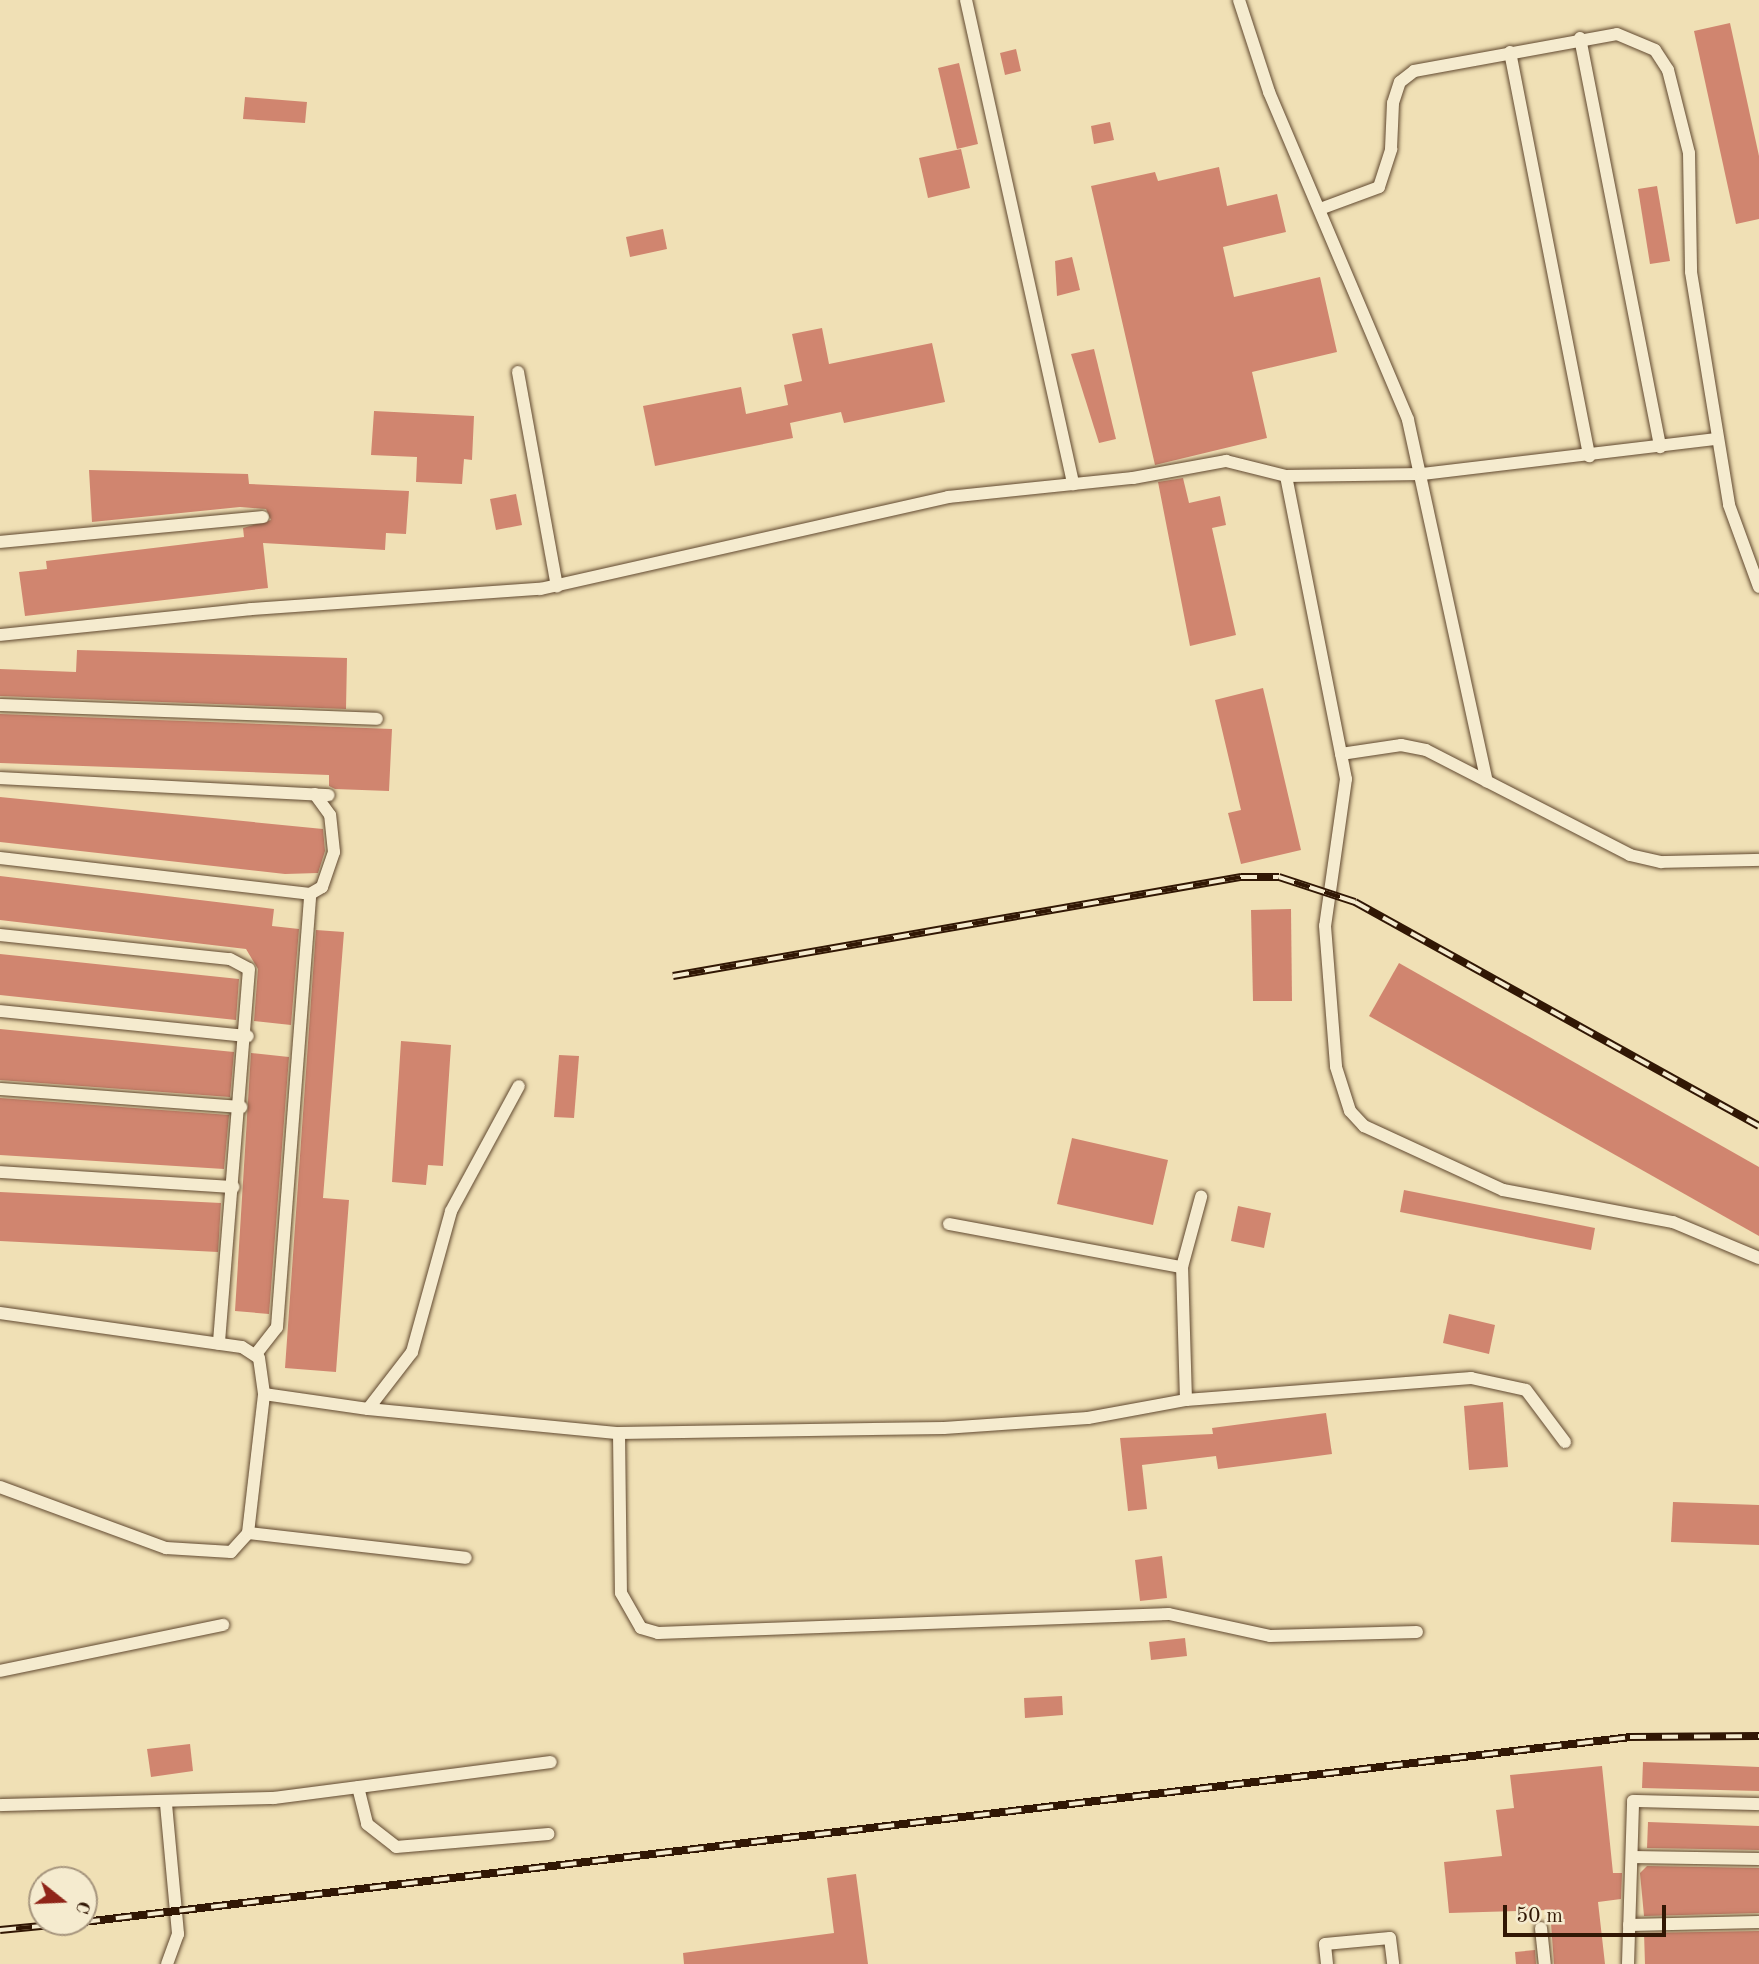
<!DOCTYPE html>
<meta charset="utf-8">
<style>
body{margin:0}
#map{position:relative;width:1759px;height:1964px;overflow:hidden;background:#f0e0b5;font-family:"Old Standard TT",serif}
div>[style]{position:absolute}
.building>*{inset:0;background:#d0856f}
.roads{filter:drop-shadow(0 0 2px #614930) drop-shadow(0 0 2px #614930)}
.lane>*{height:12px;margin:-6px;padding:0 6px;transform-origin:6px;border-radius:6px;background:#f5ebcf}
.rail>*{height:8px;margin-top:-4px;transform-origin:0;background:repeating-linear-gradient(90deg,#f5ebcf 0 16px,#311704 0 32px);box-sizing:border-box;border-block:2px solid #311704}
span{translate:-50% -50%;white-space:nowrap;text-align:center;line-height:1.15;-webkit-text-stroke:5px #f5ebcf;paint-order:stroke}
.north{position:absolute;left:28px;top:1866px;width:70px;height:70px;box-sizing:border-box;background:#f5ebcf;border:2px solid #a7967e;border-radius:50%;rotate:108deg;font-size:19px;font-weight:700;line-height:28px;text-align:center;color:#311704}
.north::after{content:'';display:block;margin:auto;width:24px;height:32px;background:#8f2418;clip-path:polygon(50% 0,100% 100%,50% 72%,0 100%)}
.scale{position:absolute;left:1503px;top:1905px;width:163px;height:32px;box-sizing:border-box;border:4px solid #311704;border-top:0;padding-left:9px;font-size:21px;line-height:24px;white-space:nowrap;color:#311704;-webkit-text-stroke:5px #f5ebcf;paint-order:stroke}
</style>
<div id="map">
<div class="building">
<i style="clip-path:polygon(1730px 23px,1759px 156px,1759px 219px,1736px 224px,1694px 31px)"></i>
<i style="clip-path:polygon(1016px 49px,1021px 71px,1005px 75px,1000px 53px)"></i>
<i style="clip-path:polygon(959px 63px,978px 144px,957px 149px,938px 68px)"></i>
<i style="clip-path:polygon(245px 97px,307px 102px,305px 123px,243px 119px)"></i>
<i style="clip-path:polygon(1110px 122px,1114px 140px,1094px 144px,1091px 126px)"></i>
<i style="clip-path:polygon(961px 149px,970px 188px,928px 198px,919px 158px)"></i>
<i style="clip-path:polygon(1219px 167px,1227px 206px,1277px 194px,1286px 232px,1223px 247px,1234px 297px,1320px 277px,1337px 352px,1252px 372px,1267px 438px,1155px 465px,1091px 186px,1155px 172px,1158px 181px)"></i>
<i style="clip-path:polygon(1657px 186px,1670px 261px,1650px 264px,1638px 189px)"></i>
<i style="clip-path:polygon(663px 229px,667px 249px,630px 257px,626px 237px)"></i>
<i style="clip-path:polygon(1072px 257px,1080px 290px,1057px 296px,1055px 261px)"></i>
<i style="clip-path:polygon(822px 328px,829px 364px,932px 343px,945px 402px,844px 423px,841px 412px,790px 423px,793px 438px,655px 466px,643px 406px,741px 387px,746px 414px,788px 405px,784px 385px,802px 381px,792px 334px)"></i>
<i style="clip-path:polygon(1094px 349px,1116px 439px,1099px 443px,1071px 354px)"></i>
<i style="clip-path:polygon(374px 411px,474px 416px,472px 460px,464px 459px,462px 484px,416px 482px,417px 457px,371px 455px)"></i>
<i style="clip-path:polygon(89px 470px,248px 474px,249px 484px,409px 491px,406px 534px,386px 533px,385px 550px,263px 543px,268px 588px,25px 616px,19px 572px,47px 569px,46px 561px,244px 537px,243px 528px,271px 520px,266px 509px,240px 507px,92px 522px)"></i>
<i style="clip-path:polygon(1183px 478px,1189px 503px,1220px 496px,1226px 525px,1212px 528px,1236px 635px,1190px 646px,1158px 482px)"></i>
<i style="clip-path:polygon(516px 494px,522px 525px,496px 530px,490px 499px)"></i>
<i style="clip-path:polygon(77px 650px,347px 658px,346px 709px,0 696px,0 669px,76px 672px)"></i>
<i style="clip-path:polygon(1263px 688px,1301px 850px,1241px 864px,1228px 813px,1241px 810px,1215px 700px)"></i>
<i style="clip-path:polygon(0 714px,392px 729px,389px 791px,335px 789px,329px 786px,329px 775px,0 763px)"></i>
<i style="clip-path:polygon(0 797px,323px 829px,325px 851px,318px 873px,285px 874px,0 842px)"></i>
<i style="clip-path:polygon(0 876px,274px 909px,272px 926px,299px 929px,291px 1025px,254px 1021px,258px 969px,246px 949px,0 920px)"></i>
<i style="clip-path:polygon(1291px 909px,1292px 1001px,1253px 1001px,1251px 910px)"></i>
<i style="clip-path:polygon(316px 930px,344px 932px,323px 1198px,349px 1200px,336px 1372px,285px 1368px)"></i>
<i style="clip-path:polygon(0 954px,239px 979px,236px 1020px,0 995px)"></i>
<i style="clip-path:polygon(1399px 963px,1759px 1167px,1759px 1236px,1369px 1016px)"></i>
<i style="clip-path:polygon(0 1029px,234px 1052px,230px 1097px,0 1080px)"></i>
<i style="clip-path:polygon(401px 1041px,451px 1045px,443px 1166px,428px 1165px,426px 1185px,392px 1182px)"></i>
<i style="clip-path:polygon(251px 1053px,289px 1057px,269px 1314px,235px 1311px)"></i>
<i style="clip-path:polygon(559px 1055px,579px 1056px,574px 1118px,554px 1117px)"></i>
<i style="clip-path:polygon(0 1098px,229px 1115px,224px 1169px,0 1155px)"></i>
<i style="clip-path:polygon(1072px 1138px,1168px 1160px,1153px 1225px,1057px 1204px)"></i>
<i style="clip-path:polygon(1404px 1190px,1595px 1228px,1591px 1250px,1400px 1212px)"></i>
<i style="clip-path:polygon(0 1192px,221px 1203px,218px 1252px,0 1241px)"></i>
<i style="clip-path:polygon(1238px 1206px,1271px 1213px,1264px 1248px,1231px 1241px)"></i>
<i style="clip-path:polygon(1449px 1314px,1495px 1325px,1489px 1354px,1443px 1343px)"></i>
<i style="clip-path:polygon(1503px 1402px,1508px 1467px,1469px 1470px,1464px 1406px)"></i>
<i style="clip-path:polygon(1326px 1413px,1332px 1454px,1218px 1469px,1216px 1456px,1142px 1465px,1147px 1509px,1128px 1511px,1120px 1438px,1213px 1434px,1212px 1428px)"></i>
<i style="clip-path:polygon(1673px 1502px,1759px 1505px,1759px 1545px,1671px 1542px)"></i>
<i style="clip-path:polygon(1162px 1556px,1167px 1598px,1140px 1601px,1135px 1560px)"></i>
<i style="clip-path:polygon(1185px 1638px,1187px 1656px,1151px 1660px,1149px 1642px)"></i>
<i style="clip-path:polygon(1062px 1696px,1063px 1715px,1025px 1718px,1024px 1698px)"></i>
<i style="clip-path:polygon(190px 1744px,193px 1771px,151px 1777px,147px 1749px)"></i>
<i style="clip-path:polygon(1643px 1762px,1759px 1767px,1759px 1791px,1642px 1788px)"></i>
<i style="clip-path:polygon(1602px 1766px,1613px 1873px,1622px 1873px,1621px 1899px,1598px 1902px,1605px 1964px,1554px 1964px,1550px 1910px,1449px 1913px,1444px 1862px,1502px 1856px,1496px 1810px,1514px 1808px,1510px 1775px)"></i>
<i style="clip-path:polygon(1648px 1822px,1759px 1826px,1759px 1850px,1647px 1848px)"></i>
<i style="clip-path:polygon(1647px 1866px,1759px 1868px,1759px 1913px,1644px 1916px,1640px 1873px)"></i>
<i style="clip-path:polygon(856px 1874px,868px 1964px,684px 1964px,683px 1953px,834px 1933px,827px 1878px)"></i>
<i style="clip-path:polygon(1759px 1931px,1759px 1964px,1645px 1964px,1644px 1933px)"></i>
<i style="clip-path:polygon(1535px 1950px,1536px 1964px,1516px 1964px,1515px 1952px)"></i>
</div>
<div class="roads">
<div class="lane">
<i style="left:966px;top:0;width:496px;rotate:77.5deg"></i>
<i style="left:1239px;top:0;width:97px;rotate:71.9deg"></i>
<i style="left:1269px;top:92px;width:356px;rotate:67deg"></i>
<i style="left:1408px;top:420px;width:370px;rotate:77.7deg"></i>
<i style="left:1580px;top:38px;width:417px;rotate:78.9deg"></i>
<i style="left:1510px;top:52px;width:412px;rotate:78.9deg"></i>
<i style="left:1320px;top:209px;width:63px;rotate:-20.4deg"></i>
<i style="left:1379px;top:187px;width:40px;rotate:-72deg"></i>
<i style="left:1391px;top:149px;width:46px;rotate:-87.5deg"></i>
<i style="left:1393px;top:103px;width:22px;rotate:-72deg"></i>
<i style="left:1400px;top:82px;width:18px;rotate:-38deg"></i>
<i style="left:1414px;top:71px;width:206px;rotate:-10.3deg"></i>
<i style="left:1617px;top:34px;width:41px;rotate:22.8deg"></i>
<i style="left:1655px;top:50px;width:24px;rotate:57deg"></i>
<i style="left:1668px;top:70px;width:86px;rotate:75.8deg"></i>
<i style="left:1689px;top:153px;width:119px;rotate:89deg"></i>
<i style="left:1691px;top:272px;width:236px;rotate:80.7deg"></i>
<i style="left:1729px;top:505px;width:87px;rotate:69.9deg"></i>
<i style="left:518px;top:372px;width:218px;rotate:79.7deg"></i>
<i style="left:1286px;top:476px;width:309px;rotate:78.8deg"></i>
<i style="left:1346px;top:779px;width:148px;rotate:98.1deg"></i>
<i style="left:1325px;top:926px;width:141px;rotate:85.5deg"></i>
<i style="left:1336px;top:1067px;width:46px;rotate:72.3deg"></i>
<i style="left:1350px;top:1111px;width:21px;rotate:47deg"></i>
<i style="left:1364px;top:1126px;width:153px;rotate:24.7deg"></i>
<i style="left:1503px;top:1190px;width:173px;rotate:10.7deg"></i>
<i style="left:1673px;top:1222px;width:93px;rotate:22.7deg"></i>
<i style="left:0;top:542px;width:264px;rotate:-5.4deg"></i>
<i style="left:0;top:635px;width:252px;rotate:-5.9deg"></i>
<i style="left:251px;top:609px;width:290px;rotate:-4deg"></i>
<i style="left:540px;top:589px;width:418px;rotate:-12.7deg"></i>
<i style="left:948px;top:497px;width:186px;rotate:-5.9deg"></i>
<i style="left:1133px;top:478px;width:95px;rotate:-10.4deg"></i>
<i style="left:1226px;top:461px;width:62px;rotate:14deg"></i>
<i style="left:1286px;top:476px;width:136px;rotate:-0.8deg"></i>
<i style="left:1422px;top:474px;width:297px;rotate:-6.8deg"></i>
<i style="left:0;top:705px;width:377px;rotate:2.1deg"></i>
<i style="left:1341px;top:754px;width:61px;rotate:-8.5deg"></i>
<i style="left:1401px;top:745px;width:25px;rotate:11deg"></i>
<i style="left:1426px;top:750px;width:229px;rotate:27.2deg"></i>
<i style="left:1630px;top:855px;width:32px;rotate:13deg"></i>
<i style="left:1661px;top:862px;width:98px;rotate:-1.2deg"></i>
<i style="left:0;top:778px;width:329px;rotate:3deg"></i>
<i style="left:0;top:858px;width:312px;rotate:6.6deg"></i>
<i style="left:310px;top:894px;width:14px;rotate:-30deg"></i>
<i style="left:322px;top:887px;width:37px;rotate:-71deg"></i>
<i style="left:334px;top:852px;width:37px;rotate:-96deg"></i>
<i style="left:330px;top:815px;width:26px;rotate:-126deg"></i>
<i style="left:0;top:935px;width:231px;rotate:6deg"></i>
<i style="left:230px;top:959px;width:21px;rotate:28deg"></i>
<i style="left:249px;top:969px;width:376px;rotate:94.6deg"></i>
<i style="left:0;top:1011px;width:249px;rotate:5.8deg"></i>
<i style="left:0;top:1089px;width:242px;rotate:4.3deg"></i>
<i style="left:0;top:1172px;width:234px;rotate:3.7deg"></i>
<i style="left:949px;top:1224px;width:237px;rotate:10.5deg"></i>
<i style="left:0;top:1313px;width:244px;rotate:8deg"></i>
<i style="left:242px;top:1347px;width:20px;rotate:33deg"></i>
<i style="left:259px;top:1358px;width:36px;rotate:82deg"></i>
<i style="left:264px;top:1394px;width:105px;rotate:8.2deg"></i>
<i style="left:368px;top:1409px;width:72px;rotate:-52.3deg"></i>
<i style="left:412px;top:1352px;width:146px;rotate:-74.5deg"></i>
<i style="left:451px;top:1211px;width:142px;rotate:-61.5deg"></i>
<i style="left:256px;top:1354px;width:34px;rotate:-52deg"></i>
<i style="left:277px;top:1327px;width:434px;rotate:-85.6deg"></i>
<i style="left:1186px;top:1400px;width:133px;rotate:-91.7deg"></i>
<i style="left:1182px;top:1267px;width:73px;rotate:-74.8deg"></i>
<i style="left:368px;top:1409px;width:252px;rotate:5.5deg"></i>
<i style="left:619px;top:1433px;width:325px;rotate:-0.9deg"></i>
<i style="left:944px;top:1428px;width:144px;rotate:-4deg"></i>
<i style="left:1088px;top:1418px;width:100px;rotate:-10.4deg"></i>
<i style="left:1186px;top:1400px;width:286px;rotate:-4.4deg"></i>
<i style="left:1471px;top:1378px;width:56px;rotate:12.3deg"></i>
<i style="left:1526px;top:1390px;width:65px;rotate:53.1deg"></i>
<i style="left:619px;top:1433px;width:160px;rotate:89.3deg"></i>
<i style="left:621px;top:1593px;width:40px;rotate:60.3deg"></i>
<i style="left:641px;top:1628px;width:18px;rotate:16deg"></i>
<i style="left:658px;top:1633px;width:511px;rotate:-2.13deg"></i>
<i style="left:1169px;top:1614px;width:103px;rotate:12.3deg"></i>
<i style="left:1270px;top:1636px;width:147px;rotate:-1.6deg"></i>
<i style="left:0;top:1487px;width:177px;rotate:20.2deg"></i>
<i style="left:166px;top:1548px;width:65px;rotate:3.5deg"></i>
<i style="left:231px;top:1552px;width:25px;rotate:-48deg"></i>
<i style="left:248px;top:1533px;width:140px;rotate:-83.4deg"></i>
<i style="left:248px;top:1533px;width:219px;rotate:6.5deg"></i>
<i style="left:0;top:1671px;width:228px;rotate:-11.7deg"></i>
<i style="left:358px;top:1787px;width:38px;rotate:76deg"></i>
<i style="left:367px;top:1824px;width:37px;rotate:38deg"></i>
<i style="left:396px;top:1847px;width:153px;rotate:-4.9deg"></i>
<i style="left:166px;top:1804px;width:131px;rotate:84.7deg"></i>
<i style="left:178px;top:1934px;width:32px;rotate:110deg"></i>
<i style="left:0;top:1805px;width:274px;rotate:-1.5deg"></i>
<i style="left:274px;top:1798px;width:279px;rotate:-7.4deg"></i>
<i style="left:1632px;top:1857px;width:127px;rotate:0.9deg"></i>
<i style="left:1629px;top:1925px;width:130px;rotate:-1.3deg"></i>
<i style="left:1541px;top:1928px;width:36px;rotate:84deg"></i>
<i style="left:1327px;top:1964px;width:20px;rotate:-96deg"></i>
<i style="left:1325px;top:1944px;width:65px;rotate:-5.3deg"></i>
<i style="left:1390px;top:1938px;width:26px;rotate:83deg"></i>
<i style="left:1628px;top:1964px;width:163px;rotate:-88.2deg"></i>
<i style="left:1633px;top:1801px;width:126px;rotate:1.4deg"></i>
</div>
</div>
<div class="rail">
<i style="left:673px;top:976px;width:577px;rotate:-9.89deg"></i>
<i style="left:1241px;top:877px;width:38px"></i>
<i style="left:1279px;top:877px;width:80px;rotate:18.2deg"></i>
<i style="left:1355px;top:902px;width:462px;rotate:29deg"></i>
<i style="left:84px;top:1922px;width:1557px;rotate:-6.82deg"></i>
<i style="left:1630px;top:1737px;width:129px;rotate:-0.4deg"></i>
<i style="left:0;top:1930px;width:82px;rotate:-5.6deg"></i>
</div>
<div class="north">С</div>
<div class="scale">50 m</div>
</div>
